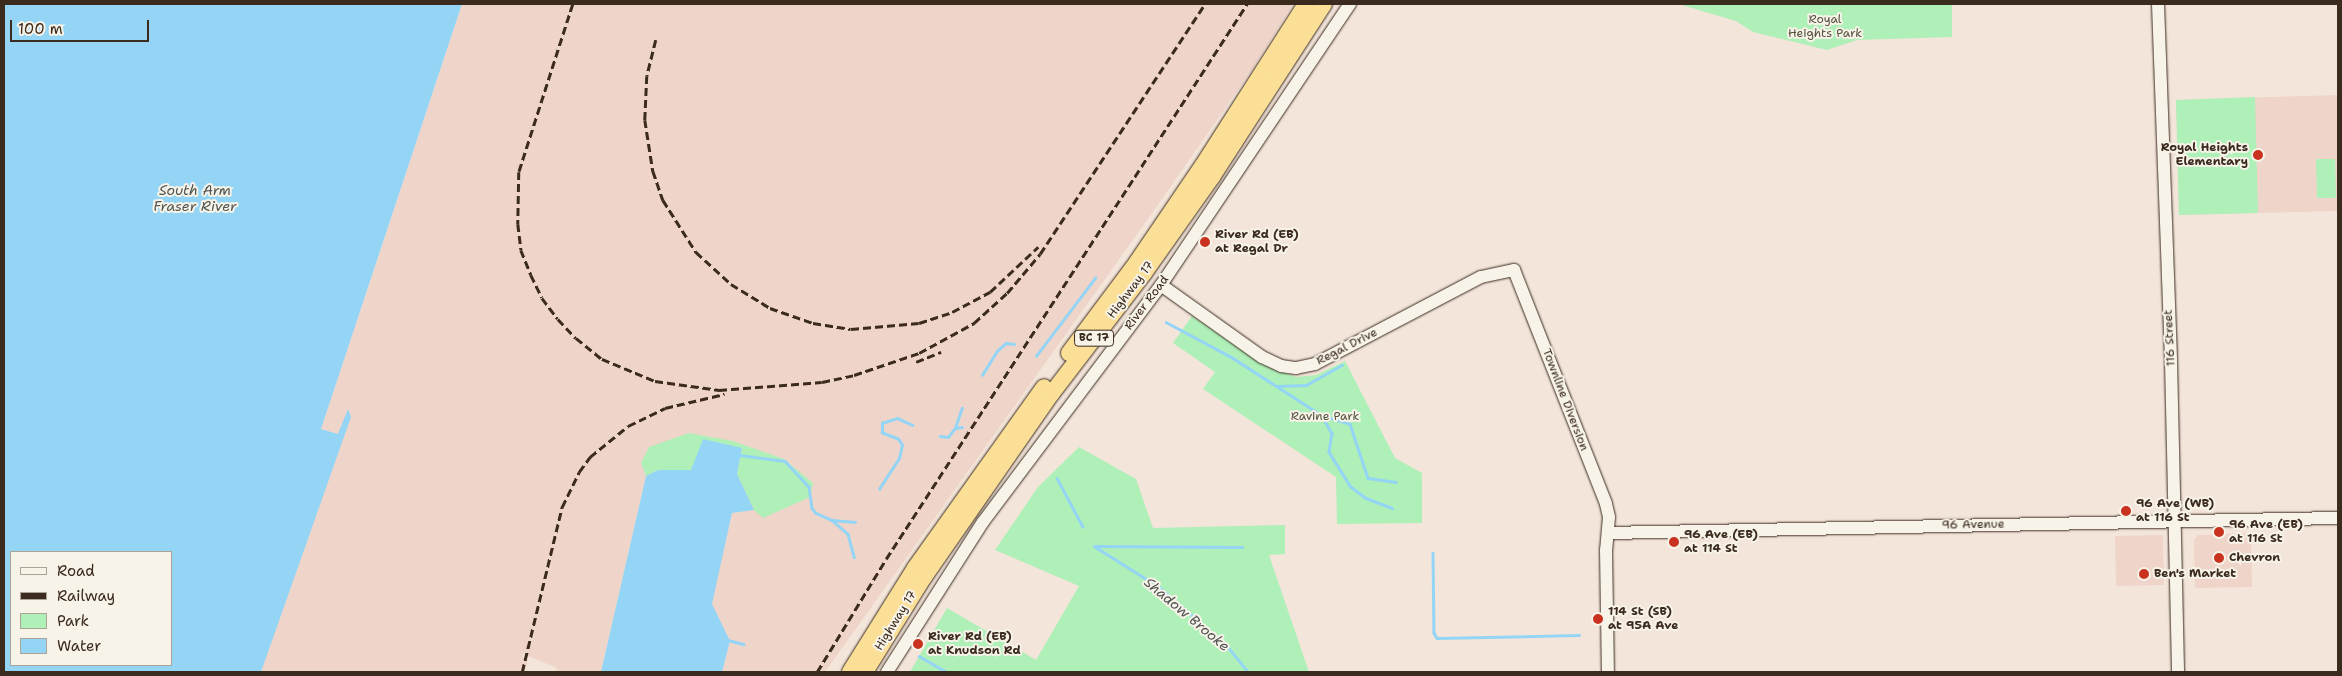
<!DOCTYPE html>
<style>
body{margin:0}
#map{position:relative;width:2342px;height:676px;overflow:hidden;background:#f3e5da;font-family:"Shantell Sans",sans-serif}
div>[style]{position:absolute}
.built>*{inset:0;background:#efd4c9}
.green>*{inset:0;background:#afefb8}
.water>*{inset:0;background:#94d5f6}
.stream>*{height:2.5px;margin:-1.25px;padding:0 1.25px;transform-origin:1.25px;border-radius:1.25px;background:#94d5f6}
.roads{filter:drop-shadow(0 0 1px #3b2a1e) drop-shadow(0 0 1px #3b2a1e)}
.secondary>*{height:12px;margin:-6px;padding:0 6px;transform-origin:6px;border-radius:6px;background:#f7f3e8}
.highway>*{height:16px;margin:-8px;padding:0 8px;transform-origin:8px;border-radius:8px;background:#fbdf96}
.rail>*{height:2.5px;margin-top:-1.25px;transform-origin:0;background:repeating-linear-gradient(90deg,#3b2a1e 0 8px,transparent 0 12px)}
.dots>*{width:14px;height:14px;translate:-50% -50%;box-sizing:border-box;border:2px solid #f7f3e8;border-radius:50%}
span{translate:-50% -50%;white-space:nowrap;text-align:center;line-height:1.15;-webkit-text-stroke:4px #f7f3e8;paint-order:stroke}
.shield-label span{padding:1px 4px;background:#f7f3e8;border:1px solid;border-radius:4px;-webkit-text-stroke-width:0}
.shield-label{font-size:11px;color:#3b2a1e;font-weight:700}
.park-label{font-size:12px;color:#52513d}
.poi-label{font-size:12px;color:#3b2a1e;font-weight:700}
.right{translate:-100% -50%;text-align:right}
.left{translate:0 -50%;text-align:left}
.street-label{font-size:12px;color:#3b2a1e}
.water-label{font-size:14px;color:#515554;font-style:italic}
.frame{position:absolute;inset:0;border:5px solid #3b2a1e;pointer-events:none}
.legend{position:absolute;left:10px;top:551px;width:162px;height:115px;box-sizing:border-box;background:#f7f3e8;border:1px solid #aca397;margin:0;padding:6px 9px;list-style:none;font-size:15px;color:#3b2a1e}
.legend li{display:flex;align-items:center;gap:10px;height:25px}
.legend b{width:25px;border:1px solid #aca397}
.scale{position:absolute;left:10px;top:20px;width:139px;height:22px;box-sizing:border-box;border:2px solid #3b2a1e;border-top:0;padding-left:6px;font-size:15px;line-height:18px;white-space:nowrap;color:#3b2a1e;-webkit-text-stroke:4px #f7f3e8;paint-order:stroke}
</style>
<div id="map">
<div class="built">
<i style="clip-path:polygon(462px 4px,1293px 4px,1254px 67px,1155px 209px,825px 672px,722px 672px,730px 641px,711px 604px,732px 513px,753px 510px,691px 470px,658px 470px,646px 476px,601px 672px,556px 672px,557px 668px,523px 654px,522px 657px,528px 660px,525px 672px,261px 672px,338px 434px,321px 429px)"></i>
<i style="clip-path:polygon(2338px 95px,2338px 211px,2179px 215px,2176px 100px)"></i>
<i style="clip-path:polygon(2251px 533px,2252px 587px,2195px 588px,2194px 540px,2198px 535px)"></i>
<i style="clip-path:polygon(2163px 535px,2164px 585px,2116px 586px,2115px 536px)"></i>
</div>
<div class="green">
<i style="clip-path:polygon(1678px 4px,1952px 4px,1952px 37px,1857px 40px,1827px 50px,1753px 32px,1736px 21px)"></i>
<i style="clip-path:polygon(2255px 97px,2258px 213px,2179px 215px,2176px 100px)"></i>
<i style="clip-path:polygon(2316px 159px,2335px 159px,2336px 198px,2317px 198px)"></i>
<i style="clip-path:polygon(1192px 316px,1262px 364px,1296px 377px,1316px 375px,1345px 361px,1395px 458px,1422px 473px,1422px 523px,1337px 524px,1336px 477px,1203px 389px,1215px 372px,1173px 343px)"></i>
<i style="clip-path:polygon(689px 433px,733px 441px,784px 459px,813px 483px,810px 497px,763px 518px,754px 510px,737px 474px,742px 448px,691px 470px,658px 470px,646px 476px,641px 463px,649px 447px)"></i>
<i style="clip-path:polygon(1079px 447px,1136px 479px,1153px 528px,1285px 525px,1285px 554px,1269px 555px,1309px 672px,910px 672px,947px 608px,1036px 660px,1079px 586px,995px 550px,1038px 487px)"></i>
</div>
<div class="water">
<i style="clip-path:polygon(evenodd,4px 4px,462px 4px,321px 429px,338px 434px,348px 409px,351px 417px,261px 672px,4px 672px,4px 4px,11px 552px,171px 552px,171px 665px,11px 665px,11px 552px)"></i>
<i style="clip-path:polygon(703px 439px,742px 448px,737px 474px,754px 510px,732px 513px,712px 604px,730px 641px,722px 672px,601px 672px,646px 476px,658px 470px,691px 470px)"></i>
</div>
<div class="stream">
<i style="left:1166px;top:322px;width:76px;rotate:28.2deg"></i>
<i style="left:1233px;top:358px;width:105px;rotate:32.9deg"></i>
<i style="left:1321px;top:415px;width:30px;rotate:17deg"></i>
<i style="left:1350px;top:424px;width:57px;rotate:71.6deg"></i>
<i style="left:1368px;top:478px;width:28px;rotate:8deg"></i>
<i style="left:1036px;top:356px;width:98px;rotate:-52.9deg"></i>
<i style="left:982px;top:375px;width:28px;rotate:-58deg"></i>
<i style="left:997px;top:351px;width:12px;rotate:-42deg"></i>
<i style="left:1006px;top:343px;width:8px;rotate:7deg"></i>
<i style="left:1277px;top:386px;width:29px;rotate:-2deg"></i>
<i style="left:1306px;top:385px;width:41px;rotate:-29.1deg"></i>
<i style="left:1322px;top:416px;width:20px;rotate:60deg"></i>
<i style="left:1332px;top:433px;width:19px;rotate:99deg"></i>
<i style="left:1329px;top:452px;width:40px;rotate:58deg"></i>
<i style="left:1350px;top:486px;width:20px;rotate:37deg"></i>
<i style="left:1366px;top:498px;width:28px;rotate:21deg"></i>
<i style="left:955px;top:428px;width:21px;rotate:-71deg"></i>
<i style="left:940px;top:436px;width:8px;rotate:7deg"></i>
<i style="left:948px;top:437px;width:11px;rotate:-52deg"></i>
<i style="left:955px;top:428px;width:7px;rotate:-8deg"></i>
<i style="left:740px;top:455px;width:45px;rotate:7.6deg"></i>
<i style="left:785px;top:461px;width:35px;rotate:47deg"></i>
<i style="left:809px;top:487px;width:21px;rotate:82deg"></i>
<i style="left:812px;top:508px;width:6px;rotate:51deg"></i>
<i style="left:816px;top:513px;width:17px;rotate:24deg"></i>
<i style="left:832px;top:520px;width:23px;rotate:5deg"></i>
<i style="left:1057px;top:478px;width:55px;rotate:62deg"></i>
<i style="left:879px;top:489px;width:37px;rotate:-57deg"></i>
<i style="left:899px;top:458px;width:13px;rotate:-77deg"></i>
<i style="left:902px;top:445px;width:7px;rotate:-124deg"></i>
<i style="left:898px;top:439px;width:17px;rotate:-159deg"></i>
<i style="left:882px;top:433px;width:10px;rotate:-90deg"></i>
<i style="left:882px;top:423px;width:16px;rotate:-18deg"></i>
<i style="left:897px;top:418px;width:17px;rotate:24deg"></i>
<i style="left:833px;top:521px;width:20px;rotate:41deg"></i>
<i style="left:848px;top:534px;width:24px;rotate:75deg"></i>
<i style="left:1094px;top:546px;width:77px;rotate:32.2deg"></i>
<i style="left:1159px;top:587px;width:91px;rotate:41deg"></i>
<i style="left:1228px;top:647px;width:32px;rotate:51deg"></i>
<i style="left:1096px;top:546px;width:146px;rotate:0.4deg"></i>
<i style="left:1433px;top:553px;width:80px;rotate:89.3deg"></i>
<i style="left:1434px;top:633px;width:6px;rotate:59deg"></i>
<i style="left:1437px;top:638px;width:142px;rotate:-1.2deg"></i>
<i style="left:728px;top:640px;width:16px;rotate:15deg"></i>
<i style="left:919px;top:656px;width:32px;rotate:30deg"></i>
</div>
<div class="roads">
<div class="secondary">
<i style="left:2158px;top:4px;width:357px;rotate:87.9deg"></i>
<i style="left:2171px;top:361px;width:311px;rotate:88.7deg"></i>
<i style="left:1161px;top:285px;width:124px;rotate:35.5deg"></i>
<i style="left:1262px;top:357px;width:21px;rotate:25deg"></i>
<i style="left:1281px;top:366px;width:15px;rotate:8deg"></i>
<i style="left:1296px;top:368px;width:19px;rotate:-12deg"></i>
<i style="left:1315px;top:364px;width:187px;rotate:-27.7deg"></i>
<i style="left:1481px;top:277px;width:34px;rotate:-12deg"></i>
<i style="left:1514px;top:270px;width:251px;rotate:68.5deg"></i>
<i style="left:1606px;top:504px;width:13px;rotate:77deg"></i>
<i style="left:1609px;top:517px;width:33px;rotate:95deg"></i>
<i style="left:1606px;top:550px;width:122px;rotate:89.1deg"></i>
<i style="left:1608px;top:533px;width:730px;rotate:-1.18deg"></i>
<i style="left:887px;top:672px;width:178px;rotate:-57.4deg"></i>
<i style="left:983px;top:522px;width:296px;rotate:-53.1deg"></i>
<i style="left:1161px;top:285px;width:339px;rotate:-56.1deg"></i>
</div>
<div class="highway">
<i style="left:1069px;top:353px;width:114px;rotate:-53.2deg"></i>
<i style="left:1137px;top:262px;width:117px;rotate:-55.8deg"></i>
<i style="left:1203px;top:165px;width:191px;rotate:-57.4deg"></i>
<i style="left:850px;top:672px;width:123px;rotate:-58deg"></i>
<i style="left:915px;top:568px;width:222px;rotate:-54.5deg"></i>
<i style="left:865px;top:672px;width:112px;rotate:-58.2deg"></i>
<i style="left:924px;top:577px;width:224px;rotate:-55.2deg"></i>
<i style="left:1052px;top:393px;width:151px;rotate:-52.5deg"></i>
<i style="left:1144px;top:273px;width:118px;rotate:-54.7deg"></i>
<i style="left:1212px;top:177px;width:206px;rotate:-57.1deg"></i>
</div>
</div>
<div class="rail">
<i style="left:573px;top:4px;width:176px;rotate:107.8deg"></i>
<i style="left:519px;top:172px;width:52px;rotate:91.1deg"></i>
<i style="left:518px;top:224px;width:26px;rotate:83deg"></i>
<i style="left:521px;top:250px;width:27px;rotate:68deg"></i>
<i style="left:531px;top:275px;width:25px;rotate:64deg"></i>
<i style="left:542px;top:298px;width:26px;rotate:53deg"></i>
<i style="left:558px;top:319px;width:26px;rotate:47deg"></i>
<i style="left:576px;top:338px;width:33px;rotate:39deg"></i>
<i style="left:602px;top:359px;width:57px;rotate:22.5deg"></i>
<i style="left:655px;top:381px;width:65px;rotate:8deg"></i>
<i style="left:719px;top:390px;width:103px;rotate:-4.4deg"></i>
<i style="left:822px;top:382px;width:33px;rotate:-12deg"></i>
<i style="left:854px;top:375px;width:69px;rotate:-18.7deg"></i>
<i style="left:919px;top:353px;width:63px;rotate:-28.6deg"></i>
<i style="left:974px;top:323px;width:45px;rotate:-42.3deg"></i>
<i style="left:1007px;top:293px;width:51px;rotate:-49.8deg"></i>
<i style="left:1040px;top:254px;width:300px;rotate:-56.6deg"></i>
<i style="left:656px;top:40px;width:37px;rotate:104deg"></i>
<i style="left:647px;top:76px;width:44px;rotate:92.6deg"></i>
<i style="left:645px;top:120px;width:52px;rotate:81.1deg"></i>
<i style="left:653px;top:171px;width:31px;rotate:71deg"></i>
<i style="left:663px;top:200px;width:62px;rotate:57.6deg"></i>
<i style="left:696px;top:252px;width:47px;rotate:42.4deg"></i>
<i style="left:731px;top:284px;width:46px;rotate:31.6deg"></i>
<i style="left:770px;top:308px;width:46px;rotate:19.2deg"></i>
<i style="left:813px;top:323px;width:38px;rotate:9deg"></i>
<i style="left:851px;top:329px;width:68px;rotate:-5deg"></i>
<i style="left:919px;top:323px;width:35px;rotate:-18deg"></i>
<i style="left:952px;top:312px;width:43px;rotate:-27.8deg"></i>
<i style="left:990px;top:292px;width:66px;rotate:-43.2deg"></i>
<i style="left:916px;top:362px;width:27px;rotate:-22deg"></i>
<i style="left:522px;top:672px;width:170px;rotate:-76.4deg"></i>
<i style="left:562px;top:507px;width:39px;rotate:-64deg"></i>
<i style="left:579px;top:472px;width:19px;rotate:-54deg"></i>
<i style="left:590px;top:457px;width:49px;rotate:-39.2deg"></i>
<i style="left:628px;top:426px;width:41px;rotate:-25.9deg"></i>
<i style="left:665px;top:408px;width:61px;rotate:-13.3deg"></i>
<i style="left:817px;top:672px;width:132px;rotate:-58.6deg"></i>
<i style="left:886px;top:559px;width:662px;rotate:-56.96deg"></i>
</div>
<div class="dots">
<i style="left:2258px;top:155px;background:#c8321e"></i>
<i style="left:1205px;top:242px;background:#c8321e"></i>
<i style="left:2126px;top:511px;background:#c8321e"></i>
<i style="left:2219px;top:532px;background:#c8321e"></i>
<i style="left:1674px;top:542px;background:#c8321e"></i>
<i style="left:2219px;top:558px;background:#c8321e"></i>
<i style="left:2144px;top:574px;background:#c8321e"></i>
<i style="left:1598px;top:619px;background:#c8321e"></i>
<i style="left:918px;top:644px;background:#c8321e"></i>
</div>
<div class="shield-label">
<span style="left:1094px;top:338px">BC 17</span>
</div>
<div class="park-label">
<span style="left:1825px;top:27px">Royal<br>Heights Park</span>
<span style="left:1325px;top:417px">Ravine Park</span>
</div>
<div class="poi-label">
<span class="right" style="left:2248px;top:155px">Royal Heights<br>Elementary</span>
<span class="left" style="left:1215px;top:242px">River Rd (EB)<br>at Regal Dr</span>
<span class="left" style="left:2136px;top:511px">96 Ave (WB)<br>at 116 St</span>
<span class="left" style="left:2229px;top:532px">96 Ave (EB)<br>at 116 St</span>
<span class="left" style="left:1684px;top:542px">96 Ave (EB)<br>at 114 St</span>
<span class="left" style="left:2229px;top:558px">Chevron</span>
<span class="left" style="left:2154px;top:574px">Ben's Market</span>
<span class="left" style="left:1608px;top:619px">114 St (SB)<br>at 95A Ave</span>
<span class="left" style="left:928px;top:644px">River Rd (EB)<br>at Knudson Rd</span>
</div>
<div class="street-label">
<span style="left:1131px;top:290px;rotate:-53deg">Highway 17</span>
<span style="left:1147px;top:303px;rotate:-53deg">River Road</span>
<span style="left:2170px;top:338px;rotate:-93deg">116 Street</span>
<span style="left:1347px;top:347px;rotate:-27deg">Regal Drive</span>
<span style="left:1565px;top:400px;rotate:69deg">Townline Diversion</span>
<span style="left:1973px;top:525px;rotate:-1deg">96 Avenue</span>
<span style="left:896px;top:621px;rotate:-58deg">Highway 17</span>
</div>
<div class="water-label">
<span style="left:195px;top:198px">South Arm<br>Fraser River</span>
<span style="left:1187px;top:614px;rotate:40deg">Shadow Brooke</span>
</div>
<div class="frame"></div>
<ul class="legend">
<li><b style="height:6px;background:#f7f3e8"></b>Road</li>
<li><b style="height:6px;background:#3b2a1e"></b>Railway</li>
<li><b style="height:14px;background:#afefb8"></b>Park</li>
<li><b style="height:14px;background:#94d5f6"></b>Water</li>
</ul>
<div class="scale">100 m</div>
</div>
